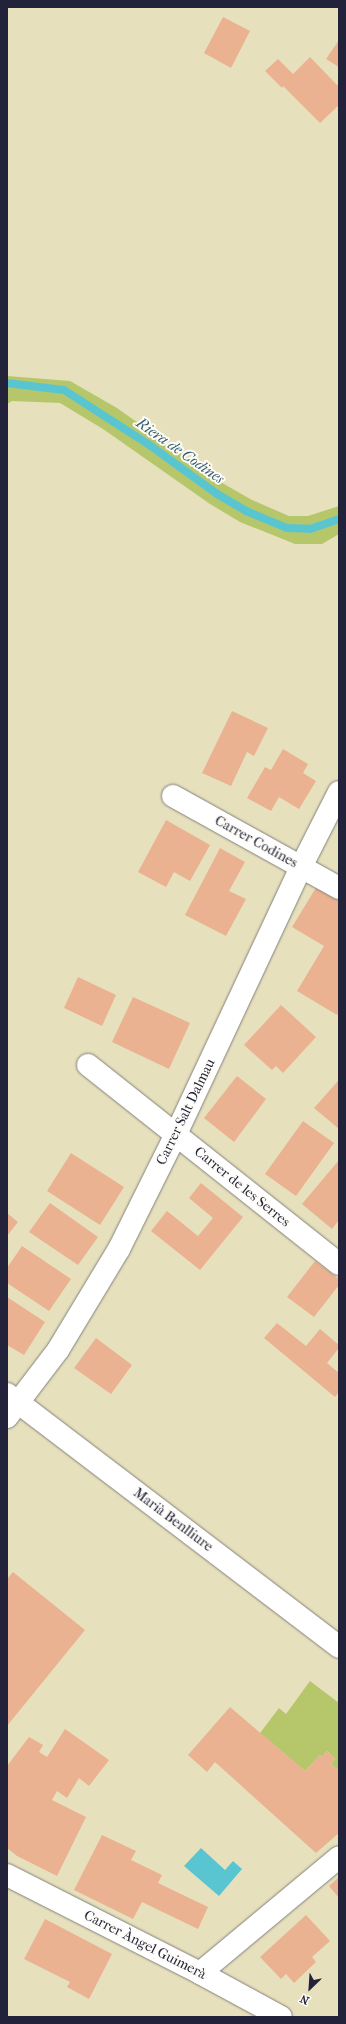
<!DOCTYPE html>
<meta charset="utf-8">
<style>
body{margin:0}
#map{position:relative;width:346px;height:2024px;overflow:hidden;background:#e7e0bd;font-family:"IM FELL French Canon",serif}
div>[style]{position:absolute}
.green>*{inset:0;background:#b5c76a}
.water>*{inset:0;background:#59c5d1}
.stream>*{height:8px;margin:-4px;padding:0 4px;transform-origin:4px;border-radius:4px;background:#59c5d1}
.building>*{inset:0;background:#eab291}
.roads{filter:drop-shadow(0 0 1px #84817c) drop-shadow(0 0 1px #84817c)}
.street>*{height:22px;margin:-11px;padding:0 11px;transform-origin:11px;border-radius:11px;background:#fff}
.secondary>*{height:22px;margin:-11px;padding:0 11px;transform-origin:11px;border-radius:11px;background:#fff}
span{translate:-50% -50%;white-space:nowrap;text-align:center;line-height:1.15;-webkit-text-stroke:4px #fdfcf7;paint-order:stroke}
.street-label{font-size:14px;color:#22223b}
.water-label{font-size:15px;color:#355b70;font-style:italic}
.frame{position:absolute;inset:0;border:8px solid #22223b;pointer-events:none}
.north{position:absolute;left:290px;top:1968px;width:40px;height:40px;-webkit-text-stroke:3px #fdfcf7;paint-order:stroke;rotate:205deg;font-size:11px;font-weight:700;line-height:16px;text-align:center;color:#22223b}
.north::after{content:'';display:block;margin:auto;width:14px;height:18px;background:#22223b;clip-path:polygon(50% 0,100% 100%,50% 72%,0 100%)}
</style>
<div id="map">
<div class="green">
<i style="clip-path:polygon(7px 376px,70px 381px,117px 408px,224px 484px,252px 500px,289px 516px,308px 516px,339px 506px,339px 534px,322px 544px,295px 544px,240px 522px,210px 504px,103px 429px,60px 403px,12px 401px,7px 404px)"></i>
<i style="clip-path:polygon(310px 1681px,339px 1703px,339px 1771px,331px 1764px,335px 1759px,327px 1751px,322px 1757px,320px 1755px,305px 1771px,260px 1733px,279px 1708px,286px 1714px)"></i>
</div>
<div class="water">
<i style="clip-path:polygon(201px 1848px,225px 1870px,233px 1861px,242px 1869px,219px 1896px,184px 1866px)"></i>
</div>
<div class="stream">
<i style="left:7px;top:383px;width:57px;rotate:7deg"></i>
<i style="left:64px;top:390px;width:100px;rotate:32.7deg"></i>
<i style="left:148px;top:444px;width:85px;rotate:35.9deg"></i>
<i style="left:217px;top:494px;width:34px;rotate:30deg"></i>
<i style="left:246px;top:511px;width:44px;rotate:22.5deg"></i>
<i style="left:287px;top:528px;width:23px;rotate:2deg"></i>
<i style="left:310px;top:529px;width:31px;rotate:-19deg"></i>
</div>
<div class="building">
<i style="clip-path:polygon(223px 17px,250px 31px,231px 68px,204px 53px)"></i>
<i style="clip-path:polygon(339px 40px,339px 67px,326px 59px)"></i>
<i style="clip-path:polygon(310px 57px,339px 87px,339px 105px,320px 123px,283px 86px,282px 88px,265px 71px,278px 59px,293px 74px)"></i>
<i style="clip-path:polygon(232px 711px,268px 728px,254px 756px,247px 752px,231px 786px,202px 773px)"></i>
<i style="clip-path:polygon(283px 749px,308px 764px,303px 773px,316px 781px,299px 809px,279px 797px,271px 811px,247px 798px,265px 767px,271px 770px)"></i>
<i style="clip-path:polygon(166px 820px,210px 845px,190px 881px,174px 872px,166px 887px,138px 872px)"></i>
<i style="clip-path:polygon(220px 848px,245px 862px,229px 891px,246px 899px,226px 936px,185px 915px)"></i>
<i style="clip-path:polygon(317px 886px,339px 899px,339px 1012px,337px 1015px,297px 991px,324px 946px,292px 927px)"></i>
<i style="clip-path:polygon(78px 977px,116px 995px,102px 1026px,64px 1008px)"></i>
<i style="clip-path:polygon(133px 997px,190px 1023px,169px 1069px,112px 1042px)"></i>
<i style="clip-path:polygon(281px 1005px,316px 1037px,283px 1073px,276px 1066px,272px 1070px,244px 1045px)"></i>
<i style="clip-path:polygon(237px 1076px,266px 1099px,234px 1142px,204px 1118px)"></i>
<i style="clip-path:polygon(338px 1081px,339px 1082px,339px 1129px,314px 1108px)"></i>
<i style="clip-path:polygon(303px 1121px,334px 1143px,296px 1196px,265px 1174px)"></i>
<i style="clip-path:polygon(71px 1153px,124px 1187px,100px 1225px,47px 1191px)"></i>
<i style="clip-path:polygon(339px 1160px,339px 1220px,332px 1229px,302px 1204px)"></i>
<i style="clip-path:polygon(201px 1183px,243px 1217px,200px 1270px,151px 1231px,167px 1211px,198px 1236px,213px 1218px,189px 1198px)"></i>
<i style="clip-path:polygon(50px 1203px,98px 1237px,78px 1265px,29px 1232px)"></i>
<i style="clip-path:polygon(7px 1213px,18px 1222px,7px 1236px)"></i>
<i style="clip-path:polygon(22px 1246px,71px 1279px,49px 1311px,7px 1283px,7px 1268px)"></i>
<i style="clip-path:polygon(315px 1261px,339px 1279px,339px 1285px,314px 1317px,287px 1297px)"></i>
<i style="clip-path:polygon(7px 1297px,45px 1322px,24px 1355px,7px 1345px)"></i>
<i style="clip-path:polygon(277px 1323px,306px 1346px,320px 1329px,339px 1345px,339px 1348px,327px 1363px,339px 1373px,339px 1392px,335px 1397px,264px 1338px)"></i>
<i style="clip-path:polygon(96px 1338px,132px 1365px,111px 1394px,74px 1368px)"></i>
<i style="clip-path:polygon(13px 1572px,85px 1630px,7px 1726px,7px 1579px)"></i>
<i style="clip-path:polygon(230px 1707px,305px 1771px,320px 1755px,322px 1757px,327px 1751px,335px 1759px,331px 1764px,339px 1771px,339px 1833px,316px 1853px,215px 1762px,207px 1772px,188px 1755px)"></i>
<i style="clip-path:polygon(65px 1729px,109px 1760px,89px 1786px,79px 1778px,67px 1798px,57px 1791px,52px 1800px,86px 1817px,57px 1876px,17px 1856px,7px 1848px,7px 1766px,29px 1737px,43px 1745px,39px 1752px,47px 1757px)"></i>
<i style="clip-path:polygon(102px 1835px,136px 1851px,131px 1860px,162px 1875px,158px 1883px,208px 1907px,198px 1929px,142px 1902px,133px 1919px,74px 1890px)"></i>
<i style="clip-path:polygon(339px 1877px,339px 1898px,329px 1886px)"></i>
<i style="clip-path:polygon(306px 1915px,330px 1941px,312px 1957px,316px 1962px,294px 1983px,286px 1974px,281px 1979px,260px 1957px)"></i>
<i style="clip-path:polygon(45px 1919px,112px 1954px,89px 1999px,67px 1987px,70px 1982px,24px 1959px)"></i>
</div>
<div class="roads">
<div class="street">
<i style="left:173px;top:796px;width:190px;rotate:29deg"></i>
<i style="left:88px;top:1065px;width:320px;rotate:38.4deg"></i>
<i style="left:7px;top:1417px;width:84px;rotate:-52.7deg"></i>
<i style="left:58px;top:1350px;width:118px;rotate:-58.9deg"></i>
<i style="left:119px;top:1249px;width:128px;rotate:-63.6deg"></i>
<i style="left:176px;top:1134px;width:295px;rotate:-64.9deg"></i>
<i style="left:301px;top:867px;width:84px;rotate:-63.1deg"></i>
<i style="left:7px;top:1875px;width:216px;rotate:26.9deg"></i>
<i style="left:200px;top:1973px;width:92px;rotate:28.5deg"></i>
<i style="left:200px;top:1973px;width:181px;rotate:-39.8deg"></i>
</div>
<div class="secondary">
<i style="left:7px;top:1394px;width:417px;rotate:37.3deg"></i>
</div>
</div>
<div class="street-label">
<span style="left:256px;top:842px;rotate:29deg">Carrer Codines</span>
<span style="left:186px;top:1112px;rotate:-64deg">Carrer Salt Dalmau</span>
<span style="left:242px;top:1187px;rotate:39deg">Carrer de les Serres</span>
<span style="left:173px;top:1520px;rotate:37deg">Marià Benlliure</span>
<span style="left:145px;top:1945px;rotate:27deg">Carrer Àngel Guimerà</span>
</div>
<div class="water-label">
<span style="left:180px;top:451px;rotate:35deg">Riera de Codines</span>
</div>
<div class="frame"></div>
<div class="north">N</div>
</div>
